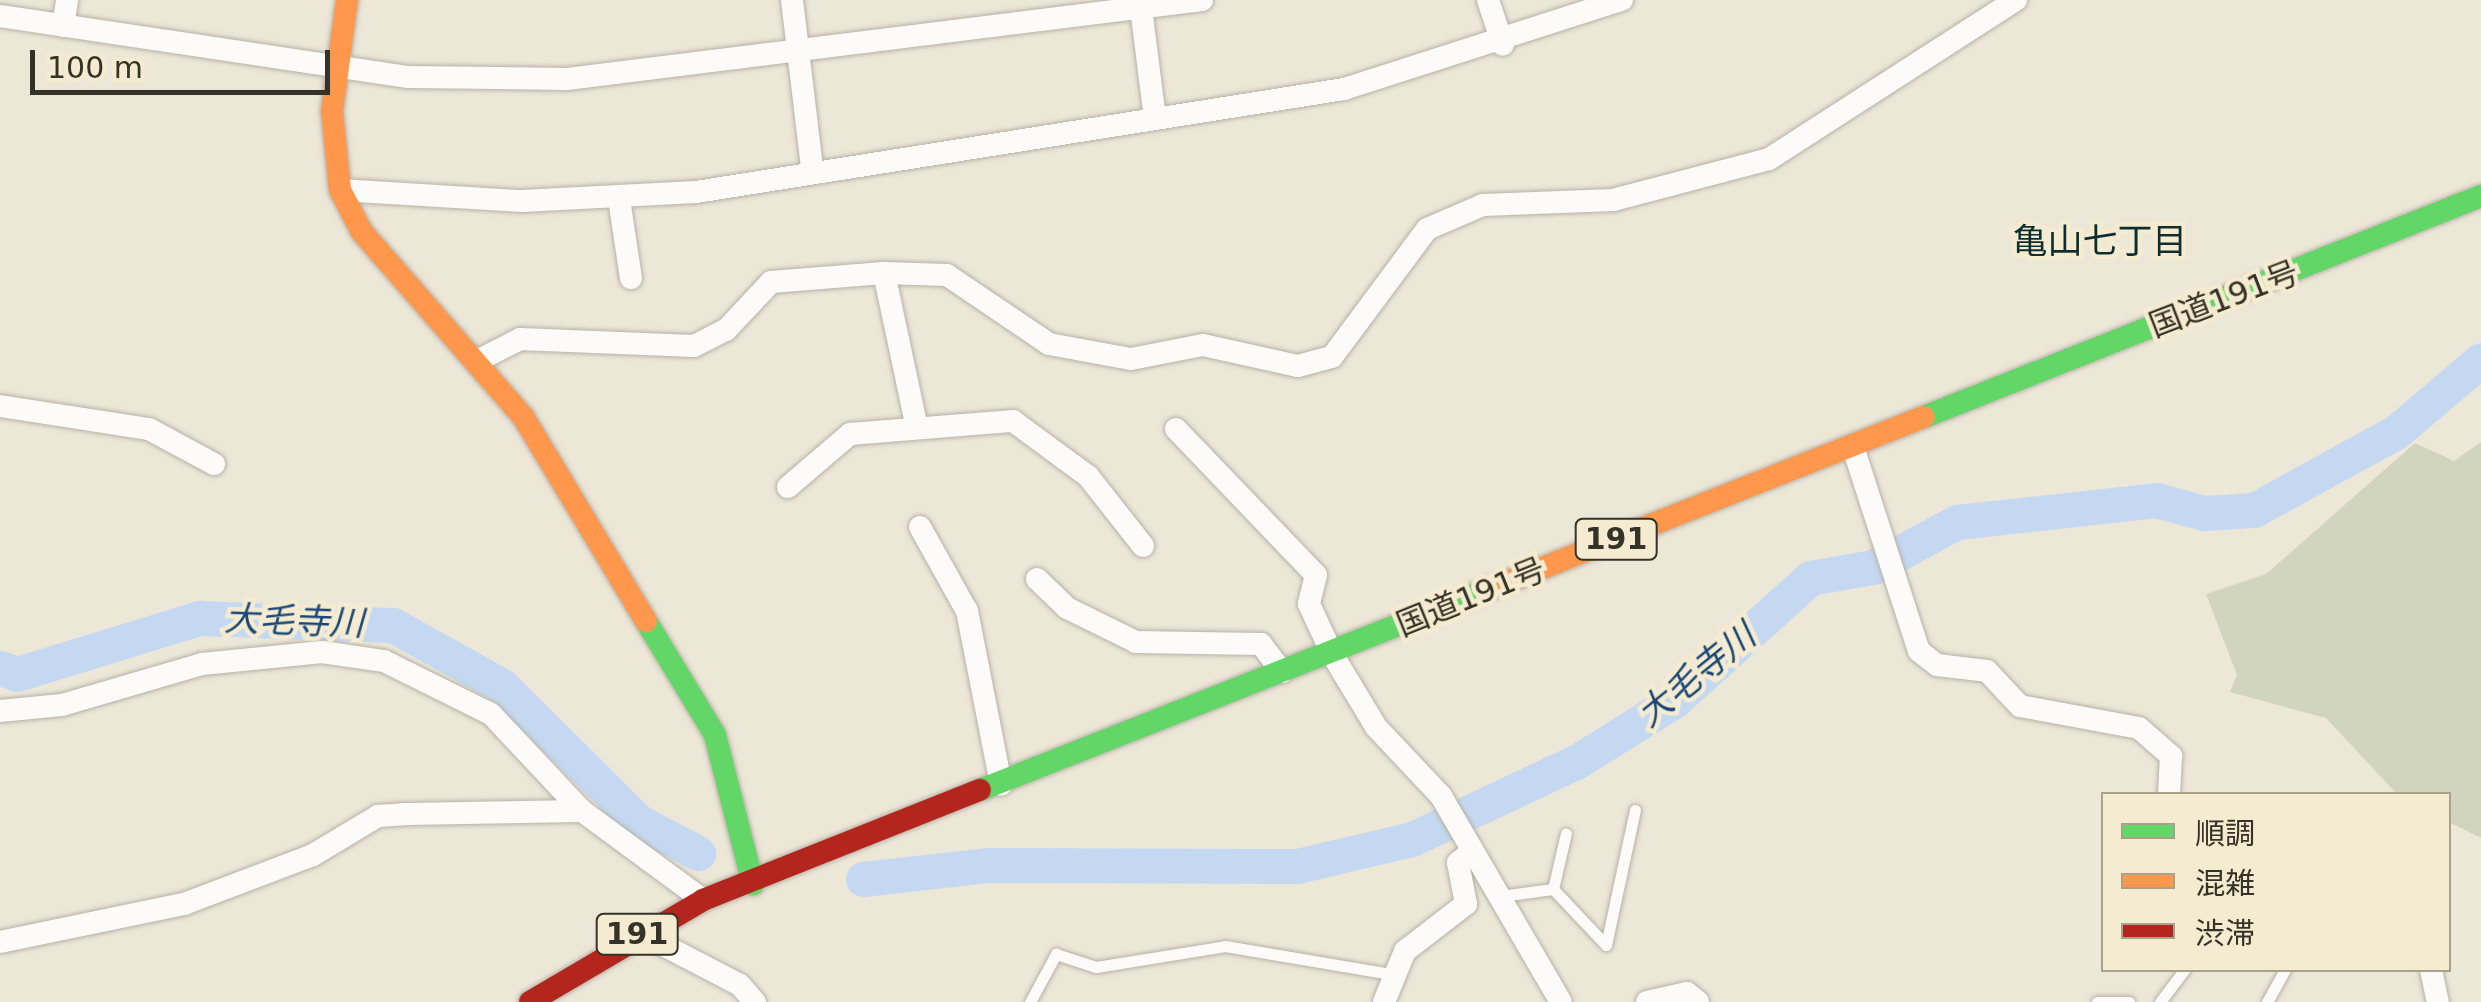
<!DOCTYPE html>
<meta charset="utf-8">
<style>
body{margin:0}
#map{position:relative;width:2481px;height:1002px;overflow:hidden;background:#ede7d8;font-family:"DejaVu Sans","Noto Sans JP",sans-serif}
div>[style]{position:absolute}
.green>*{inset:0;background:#d2d5bd}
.river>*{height:35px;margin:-17.5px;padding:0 17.5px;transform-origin:17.5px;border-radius:17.5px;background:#c4d9f1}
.roads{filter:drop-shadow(0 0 2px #b6b2a6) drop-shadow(0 0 2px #b6b2a6)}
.lane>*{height:11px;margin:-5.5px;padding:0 5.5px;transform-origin:5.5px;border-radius:5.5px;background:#fcfbf9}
.street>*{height:22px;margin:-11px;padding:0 11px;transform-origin:11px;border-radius:11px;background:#fcfbf9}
.fast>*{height:22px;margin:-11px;padding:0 11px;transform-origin:11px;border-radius:11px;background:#63d668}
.slow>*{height:22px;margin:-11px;padding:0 11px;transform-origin:11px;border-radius:11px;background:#ff974d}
.jam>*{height:22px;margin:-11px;padding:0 11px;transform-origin:11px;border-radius:11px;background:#b3261e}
span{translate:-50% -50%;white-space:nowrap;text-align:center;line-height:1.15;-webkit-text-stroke:9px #f5ebd0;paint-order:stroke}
.shield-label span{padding:2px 8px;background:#f5ebd0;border:2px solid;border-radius:8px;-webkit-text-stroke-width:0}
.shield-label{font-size:30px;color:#353227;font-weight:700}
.street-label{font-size:32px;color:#353227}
.neighbourhood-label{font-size:35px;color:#0b2f31}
.water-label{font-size:35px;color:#194778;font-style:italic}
.legend{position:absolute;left:2101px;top:792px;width:350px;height:180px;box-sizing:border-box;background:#f5ebd0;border:2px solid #a8a18c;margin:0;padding:12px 18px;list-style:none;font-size:30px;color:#353227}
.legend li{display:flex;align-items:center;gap:20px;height:50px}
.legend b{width:50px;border:2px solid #a8a18c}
.scale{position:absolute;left:30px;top:50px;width:300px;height:45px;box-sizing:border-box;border:5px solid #353227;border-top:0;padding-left:12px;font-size:30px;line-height:35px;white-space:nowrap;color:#353227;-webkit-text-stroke:8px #f5ebd0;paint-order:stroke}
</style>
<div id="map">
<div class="green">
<i style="clip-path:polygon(2481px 442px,2481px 838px,2449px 822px,2448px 794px,2397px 794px,2326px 718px,2230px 692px,2237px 675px,2206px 594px,2266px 574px,2415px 443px,2454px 461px)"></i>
</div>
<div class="river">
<i style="left:0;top:668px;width:18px;rotate:19deg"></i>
<i style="left:17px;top:674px;width:190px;rotate:-17.1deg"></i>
<i style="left:199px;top:618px;width:194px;rotate:2.1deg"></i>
<i style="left:393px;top:625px;width:125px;rotate:29.2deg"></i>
<i style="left:502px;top:686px;width:193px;rotate:44.8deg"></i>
<i style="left:639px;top:822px;width:67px;rotate:27.7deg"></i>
<i style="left:863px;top:879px;width:125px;rotate:-6.4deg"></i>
<i style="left:987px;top:865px;width:310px;rotate:0.2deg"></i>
<i style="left:1297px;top:866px;width:118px;rotate:-13.2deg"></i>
<i style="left:1412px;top:839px;width:181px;rotate:-25.2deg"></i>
<i style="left:1576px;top:762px;width:115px;rotate:-31.9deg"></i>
<i style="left:1674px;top:701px;width:183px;rotate:-42.1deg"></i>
<i style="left:1810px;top:578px;width:64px;rotate:-9.9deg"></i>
<i style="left:1873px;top:567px;width:95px;rotate:-28.2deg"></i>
<i style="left:1957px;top:522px;width:200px;rotate:-6.3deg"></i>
<i style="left:2156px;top:500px;width:50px;rotate:15.2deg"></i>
<i style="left:2204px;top:513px;width:50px;rotate:-3.4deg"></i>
<i style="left:2254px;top:510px;width:162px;rotate:-28.8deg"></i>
<i style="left:2396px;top:432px;width:111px;rotate:-40.3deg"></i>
</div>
<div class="roads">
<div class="lane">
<i style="left:1553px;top:889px;width:57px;rotate:-76.9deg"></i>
<i style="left:1501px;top:896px;width:52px;rotate:-7.7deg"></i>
<i style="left:1553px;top:889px;width:77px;rotate:46.6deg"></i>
<i style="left:1606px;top:945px;width:138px;rotate:-77.9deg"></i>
<i style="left:1030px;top:1002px;width:55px;rotate:-61.6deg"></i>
<i style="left:1056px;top:954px;width:42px;rotate:18deg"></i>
<i style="left:1096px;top:967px;width:131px;rotate:-9.2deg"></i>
<i style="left:1225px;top:946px;width:168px;rotate:9.6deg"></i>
<i style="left:2097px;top:1002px;width:32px"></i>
<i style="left:2160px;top:1002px;width:40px;rotate:-53deg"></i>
<i style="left:2267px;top:1002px;width:37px;rotate:-61deg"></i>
</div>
<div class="street">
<i style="left:792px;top:0;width:169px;rotate:83.2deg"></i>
<i style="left:1140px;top:0;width:119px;rotate:82.8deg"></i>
<i style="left:1488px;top:0;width:47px;rotate:71.6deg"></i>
<i style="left:0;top:16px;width:413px;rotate:8.5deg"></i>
<i style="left:408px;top:77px;width:159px;rotate:0.7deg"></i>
<i style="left:567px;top:79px;width:640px;rotate:-7.09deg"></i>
<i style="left:63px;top:26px;width:26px;rotate:-81deg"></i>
<i style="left:340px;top:190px;width:182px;rotate:3.5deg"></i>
<i style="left:522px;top:201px;width:174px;rotate:-3deg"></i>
<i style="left:696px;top:192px;width:656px;rotate:-9.03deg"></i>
<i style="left:1344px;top:89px;width:292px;rotate:-17.8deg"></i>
<i style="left:619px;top:199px;width:80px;rotate:81.4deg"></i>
<i style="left:884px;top:273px;width:158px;rotate:78deg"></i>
<i style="left:481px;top:359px;width:44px;rotate:-27.1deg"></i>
<i style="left:520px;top:339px;width:174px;rotate:2.3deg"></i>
<i style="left:694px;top:346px;width:36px;rotate:-27deg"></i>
<i style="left:726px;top:330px;width:66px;rotate:-46.8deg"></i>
<i style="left:771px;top:282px;width:113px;rotate:-4.6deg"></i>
<i style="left:884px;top:273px;width:63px;rotate:1.8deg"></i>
<i style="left:947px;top:275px;width:123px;rotate:34.1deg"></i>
<i style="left:1049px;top:344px;width:83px;rotate:10.4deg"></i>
<i style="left:1131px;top:359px;width:73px;rotate:-11deg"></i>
<i style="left:1203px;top:345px;width:97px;rotate:12.5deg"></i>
<i style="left:1298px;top:366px;width:35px;rotate:-15deg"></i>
<i style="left:1332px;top:357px;width:159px;rotate:-53.4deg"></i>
<i style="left:1427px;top:229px;width:61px;rotate:-23.2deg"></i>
<i style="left:1483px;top:205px;width:130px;rotate:-2.2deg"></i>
<i style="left:1613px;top:200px;width:161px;rotate:-14.7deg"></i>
<i style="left:1769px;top:159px;width:294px;rotate:-32.8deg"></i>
<i style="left:0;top:406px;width:151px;rotate:8.8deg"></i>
<i style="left:149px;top:429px;width:74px;rotate:28.3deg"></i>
<i style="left:1176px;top:429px;width:202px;rotate:46.2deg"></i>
<i style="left:1316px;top:575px;width:30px;rotate:104deg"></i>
<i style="left:1309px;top:604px;width:55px;rotate:65.3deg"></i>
<i style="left:1332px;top:654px;width:85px;rotate:58.9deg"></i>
<i style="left:1376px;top:727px;width:95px;rotate:46.7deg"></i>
<i style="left:1441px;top:796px;width:238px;rotate:59.8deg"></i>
<i style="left:1853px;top:447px;width:214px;rotate:72.1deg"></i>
<i style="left:1919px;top:651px;width:23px;rotate:38deg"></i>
<i style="left:1937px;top:665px;width:50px;rotate:6.8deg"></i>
<i style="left:1987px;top:671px;width:48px;rotate:46.7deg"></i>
<i style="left:2020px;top:706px;width:121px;rotate:10.5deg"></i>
<i style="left:2139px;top:728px;width:43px;rotate:41.2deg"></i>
<i style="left:2171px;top:756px;width:38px;rotate:93deg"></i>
<i style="left:788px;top:487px;width:82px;rotate:-40.5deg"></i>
<i style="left:850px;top:434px;width:164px;rotate:-4.6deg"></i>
<i style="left:1013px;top:421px;width:93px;rotate:36.3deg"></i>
<i style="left:1088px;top:476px;width:89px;rotate:51.8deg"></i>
<i style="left:920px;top:527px;width:96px;rotate:60.8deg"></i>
<i style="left:967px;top:611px;width:177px;rotate:78.9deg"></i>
<i style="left:1037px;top:579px;width:42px;rotate:44deg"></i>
<i style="left:1067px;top:608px;width:77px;rotate:26.2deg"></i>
<i style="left:1136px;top:642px;width:125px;rotate:0.9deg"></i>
<i style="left:1261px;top:644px;width:35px;rotate:53deg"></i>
<i style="left:0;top:711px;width:62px;rotate:-5.5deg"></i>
<i style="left:62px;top:705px;width:146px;rotate:-16.3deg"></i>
<i style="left:202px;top:664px;width:121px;rotate:-5.7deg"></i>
<i style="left:322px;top:652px;width:63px;rotate:8.3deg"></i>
<i style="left:384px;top:661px;width:119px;rotate:26.4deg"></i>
<i style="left:491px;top:714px;width:133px;rotate:46.8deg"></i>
<i style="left:642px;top:934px;width:110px;rotate:27.5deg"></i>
<i style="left:740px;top:985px;width:23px;rotate:49deg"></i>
<i style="left:0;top:942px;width:188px;rotate:-11.7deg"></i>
<i style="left:184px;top:904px;width:138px;rotate:-20.8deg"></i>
<i style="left:313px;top:855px;width:76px;rotate:-31deg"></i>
<i style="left:378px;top:816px;width:26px;rotate:-4deg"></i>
<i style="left:404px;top:814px;width:178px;rotate:-1deg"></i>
<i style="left:582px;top:811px;width:150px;rotate:36.3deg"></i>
<i style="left:2431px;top:970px;width:33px;rotate:78deg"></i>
<i style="left:1384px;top:1002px;width:55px;rotate:-67.6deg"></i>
<i style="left:1405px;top:951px;width:77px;rotate:-37.6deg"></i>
<i style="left:1466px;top:904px;width:42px;rotate:-101deg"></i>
<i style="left:1458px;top:863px;width:16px;rotate:-40deg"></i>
<i style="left:1647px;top:1002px;width:41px;rotate:-12.7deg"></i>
<i style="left:1687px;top:993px;width:14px;rotate:39deg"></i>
</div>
<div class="fast">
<i style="left:1924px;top:417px;width:599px;rotate:-21.64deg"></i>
<i style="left:646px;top:621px;width:133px;rotate:58.8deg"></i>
<i style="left:715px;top:735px;width:154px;rotate:75.7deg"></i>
<i style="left:980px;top:790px;width:567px;rotate:-21.54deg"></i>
</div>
<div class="slow">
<i style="left:347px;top:0;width:112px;rotate:97.7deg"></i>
<i style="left:332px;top:111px;width:79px;rotate:84.2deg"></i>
<i style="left:340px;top:190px;width:47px;rotate:62.4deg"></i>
<i style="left:362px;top:232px;width:247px;rotate:48.9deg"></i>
<i style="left:524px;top:418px;width:237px;rotate:59deg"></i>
<i style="left:1507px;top:582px;width:448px;rotate:-21.6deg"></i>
</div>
<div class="jam">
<i style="left:530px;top:1002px;width:201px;rotate:-30.5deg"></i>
<i style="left:703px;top:900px;width:298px;rotate:-21.7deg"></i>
</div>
</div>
<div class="shield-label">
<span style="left:1616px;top:539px">191</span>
<span style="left:637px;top:934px">191</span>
</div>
<div class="street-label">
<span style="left:2224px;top:299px;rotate:-21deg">国道191号</span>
<span style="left:1471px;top:597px;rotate:-22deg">国道191号</span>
</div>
<div class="neighbourhood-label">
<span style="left:2100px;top:241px">亀山七丁目</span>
</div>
<div class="water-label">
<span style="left:294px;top:621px;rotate:2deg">大毛寺川</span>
<span style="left:1696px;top:675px;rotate:-39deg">大毛寺川</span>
</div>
<ul class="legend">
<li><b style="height:12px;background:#63d668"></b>順調</li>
<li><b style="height:12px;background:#ff974d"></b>混雑</li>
<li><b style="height:12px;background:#b3261e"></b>渋滞</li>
</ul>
<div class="scale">100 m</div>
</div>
